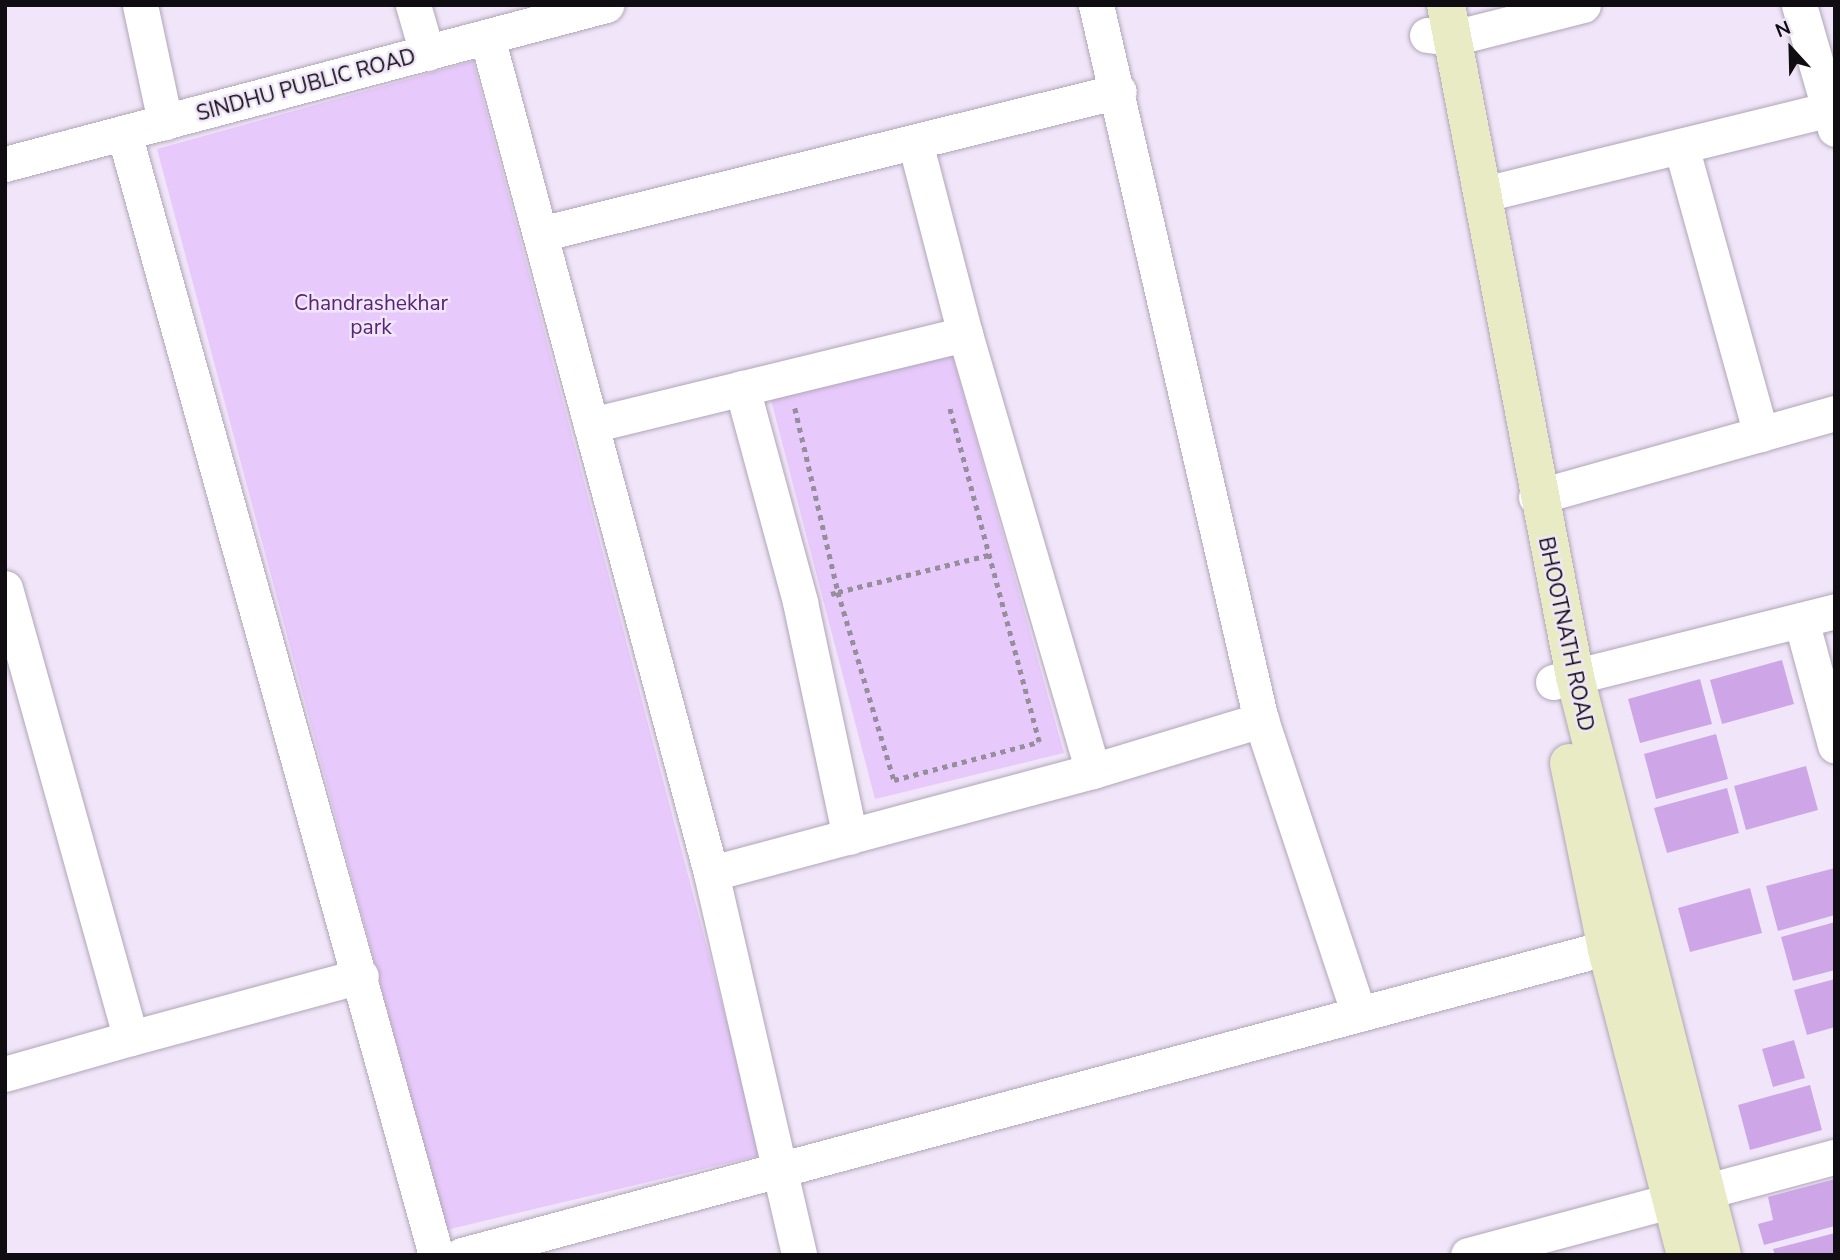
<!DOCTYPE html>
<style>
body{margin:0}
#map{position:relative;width:1840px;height:1260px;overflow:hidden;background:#f1e6f9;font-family:"Nunito Sans",sans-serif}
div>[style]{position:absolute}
.green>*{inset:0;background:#e7c9fb}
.building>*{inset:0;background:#cea6e8}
.path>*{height:4.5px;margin-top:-2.25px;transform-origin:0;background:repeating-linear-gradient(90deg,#958e9b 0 5px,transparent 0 10px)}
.roads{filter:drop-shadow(0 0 2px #b0a6b8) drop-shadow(0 0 2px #b0a6b8)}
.street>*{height:35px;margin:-17.5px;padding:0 17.5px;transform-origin:17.5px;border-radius:17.5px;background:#fff}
.secondary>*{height:38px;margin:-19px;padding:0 19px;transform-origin:19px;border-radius:19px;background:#e8ebc4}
span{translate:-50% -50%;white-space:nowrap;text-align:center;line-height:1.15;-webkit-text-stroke:5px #f1e6f9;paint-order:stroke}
.street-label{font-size:21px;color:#0f0c12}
.park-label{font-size:21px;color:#572572}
.frame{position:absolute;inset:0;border:7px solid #0f0c12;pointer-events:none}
.north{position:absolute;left:1756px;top:14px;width:70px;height:70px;-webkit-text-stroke:5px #f1e6f9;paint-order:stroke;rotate:338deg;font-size:19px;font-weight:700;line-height:28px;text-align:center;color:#0f0c12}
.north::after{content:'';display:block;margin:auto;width:24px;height:32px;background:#0f0c12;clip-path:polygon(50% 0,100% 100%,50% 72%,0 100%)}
</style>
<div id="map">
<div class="green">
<i style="clip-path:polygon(473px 61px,762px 1155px,446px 1230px,157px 149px)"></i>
<i style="clip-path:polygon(952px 353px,1064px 753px,875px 799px,771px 400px)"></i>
</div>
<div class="building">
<i style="clip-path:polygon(1782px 660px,1794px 704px,1722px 724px,1710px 680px)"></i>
<i style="clip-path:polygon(1700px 679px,1712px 724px,1640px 743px,1628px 699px)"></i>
<i style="clip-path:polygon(1716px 734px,1728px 779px,1656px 799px,1644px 754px)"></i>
<i style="clip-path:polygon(1806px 766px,1818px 810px,1746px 830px,1734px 786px)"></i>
<i style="clip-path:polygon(1727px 788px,1739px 833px,1667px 853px,1654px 808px)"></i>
<i style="clip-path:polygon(1835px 868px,1835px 915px,1778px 931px,1766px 886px)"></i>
<i style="clip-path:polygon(1750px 888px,1762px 933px,1690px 952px,1678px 908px)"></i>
<i style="clip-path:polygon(1835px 922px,1835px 970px,1793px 981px,1781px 937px)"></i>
<i style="clip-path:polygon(1835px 979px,1835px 1027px,1807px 1035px,1794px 990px)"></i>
<i style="clip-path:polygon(1794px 1040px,1805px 1078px,1773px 1087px,1762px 1049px)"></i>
<i style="clip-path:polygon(1810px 1085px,1822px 1130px,1750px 1150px,1738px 1105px)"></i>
<i style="clip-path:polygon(1835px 1179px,1835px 1226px,1764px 1245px,1758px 1224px,1773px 1220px,1768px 1197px)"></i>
<i style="clip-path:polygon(1835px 1233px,1835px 1255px,1775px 1255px,1773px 1249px)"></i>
</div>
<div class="path">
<i style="left:795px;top:408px;width:189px;rotate:76.8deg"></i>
<i style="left:838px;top:592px;width:155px;rotate:-13.8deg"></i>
<i style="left:831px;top:594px;width:7px;rotate:-16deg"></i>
<i style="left:838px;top:592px;width:196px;rotate:73.4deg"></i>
<i style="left:894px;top:780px;width:150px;rotate:-14.7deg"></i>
<i style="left:1039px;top:742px;width:345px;rotate:-105deg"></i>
</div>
<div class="roads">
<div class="street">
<i style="left:140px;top:5px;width:120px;rotate:77.9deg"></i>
<i style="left:413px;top:5px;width:50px;rotate:73.7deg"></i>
<i style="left:1096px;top:5px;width:734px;rotate:77.01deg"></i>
<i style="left:1261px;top:720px;width:310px;rotate:71.6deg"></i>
<i style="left:1799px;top:5px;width:129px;rotate:73.8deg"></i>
<i style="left:1427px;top:35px;width:26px;rotate:7deg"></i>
<i style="left:1453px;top:38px;width:134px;rotate:-14.2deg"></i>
<i style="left:487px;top:37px;width:865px;rotate:75deg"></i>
<i style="left:711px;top:873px;width:392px;rotate:77deg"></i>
<i style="left:124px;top:133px;width:1165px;rotate:74.46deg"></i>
<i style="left:915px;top:142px;width:198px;rotate:75.4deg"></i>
<i style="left:1681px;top:146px;width:299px;rotate:74.5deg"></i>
<i style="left:5px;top:164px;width:622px;rotate:-14.82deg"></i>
<i style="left:1484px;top:194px;width:355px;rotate:-13.8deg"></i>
<i style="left:540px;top:234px;width:596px;rotate:-13.87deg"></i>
<i style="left:742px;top:388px;width:222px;rotate:74.8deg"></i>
<i style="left:800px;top:602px;width:240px;rotate:78deg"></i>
<i style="left:591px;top:425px;width:385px;rotate:-13.7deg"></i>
<i style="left:965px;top:334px;width:455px;rotate:73.7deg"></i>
<i style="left:1093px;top:771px;width:395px;rotate:165deg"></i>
<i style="left:1536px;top:497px;width:311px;rotate:-15.7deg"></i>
<i style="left:5px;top:588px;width:467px;rotate:74.4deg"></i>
<i style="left:131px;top:1038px;width:131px;rotate:164.1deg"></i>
<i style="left:1801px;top:620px;width:130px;rotate:74.8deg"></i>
<i style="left:1553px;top:682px;width:291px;rotate:-14.1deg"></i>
<i style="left:1093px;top:771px;width:176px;rotate:-16.9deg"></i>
<i style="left:131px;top:1038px;width:238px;rotate:-15.1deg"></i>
<i style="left:462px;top:1255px;width:1215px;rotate:-15.03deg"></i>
<i style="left:1468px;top:1255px;width:380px;rotate:-15deg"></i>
</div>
<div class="secondary">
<i style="left:1446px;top:5px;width:684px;rotate:79.13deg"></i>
<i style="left:1575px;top:677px;width:596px;rotate:75.73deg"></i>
<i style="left:1569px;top:763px;width:191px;rotate:78.5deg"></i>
<i style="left:1607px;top:950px;width:315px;rotate:75.5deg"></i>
</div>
</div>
<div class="street-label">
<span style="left:306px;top:85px;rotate:-15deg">SINDHU PUBLIC ROAD</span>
<span style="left:1566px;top:634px;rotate:78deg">BHOOTNATH ROAD</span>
</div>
<div class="park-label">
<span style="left:371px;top:315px">Chandrashekhar<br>park</span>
</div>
<div class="frame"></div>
<div class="north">N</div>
</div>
